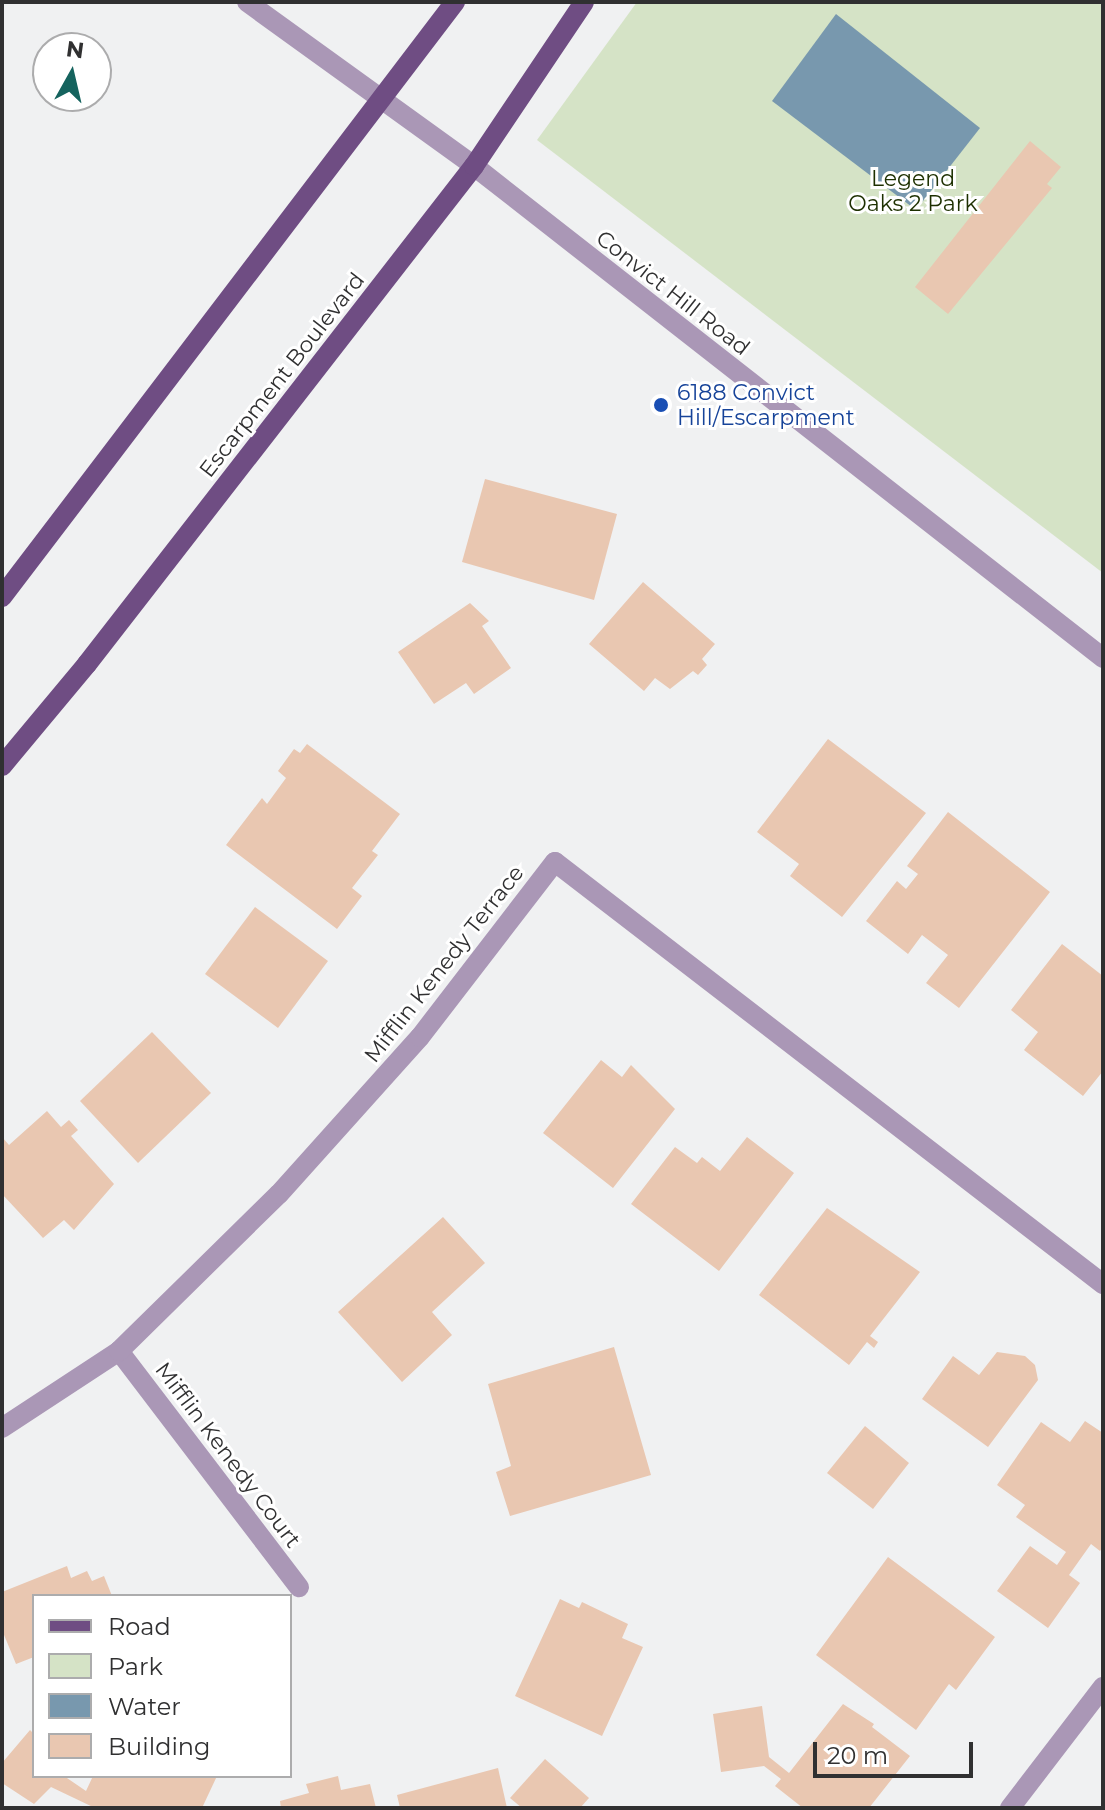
<!DOCTYPE html>
<style>
body{margin:0}
#map{position:relative;width:1105px;height:1810px;overflow:hidden;background:#f0f1f2;font-family:Montserrat,sans-serif}
div>[style]{position:absolute}
.green>*{inset:0;background:#d5e3c6}
.water>*{inset:0;background:#7898ae}
.building>*{inset:0;background:#e9c7b1}
.minor>*{height:20px;margin:-10px;padding:0 10px;transform-origin:10px;border-radius:10px;background:#aa97b6}
.major>*{height:20px;margin:-10px;padding:0 10px;transform-origin:10px;border-radius:10px;background:#6f4d83}
.dots>*{width:22px;height:22px;translate:-50% -50%;box-sizing:border-box;border:4px solid #fff;border-radius:50%}
span{translate:-50% -50%;white-space:nowrap;text-align:center;line-height:1.15;-webkit-text-stroke:6px #fff;paint-order:stroke}
.park-label{font-size:22px;color:#1d3000}
.street-label{font-size:22px;color:#303031}
.transit-label{font-size:22px;color:#164399}
.left{translate:0 -50%;text-align:left}
.frame{position:absolute;inset:0;border:4px solid #303031;pointer-events:none}
.legend{position:absolute;left:32px;top:1594px;width:260px;height:184px;box-sizing:border-box;background:#fff;border:2px solid #acacad;margin:0;padding:10px 14px;list-style:none;font-size:24px;color:#303031}
.legend li{display:flex;align-items:center;gap:16px;height:40px}
.legend b{width:40px;border:2px solid #acacad}
.north{position:absolute;left:32px;top:32px;width:80px;height:80px;box-sizing:border-box;background:#fff;border:2px solid #acacad;border-radius:50%;rotate:8deg;font-size:22px;font-weight:700;line-height:32px;text-align:center;color:#303031}
.north::after{content:'';display:block;margin:auto;width:28px;height:36px;background:#15635e;clip-path:polygon(50% 0,100% 100%,50% 72%,0 100%)}
.scale{position:absolute;left:813px;top:1742px;width:160px;height:36px;box-sizing:border-box;border:4px solid #303031;border-top:0;padding-left:10px;font-size:24px;line-height:28px;white-space:nowrap;color:#303031;-webkit-text-stroke:6px #fff;paint-order:stroke}
</style>
<div id="map">
<div class="green">
<i style="clip-path:polygon(637px 2px,1103px 2px,1103px 573px,537px 140px)"></i>
</div>
<div class="water">
<i style="clip-path:polygon(836px 14px,980px 128px,916px 210px,772px 101px)"></i>
</div>
<div class="building">
<i style="clip-path:polygon(1030px 141px,1061px 167px,1047px 184px,1052px 188px,948px 314px,915px 287px)"></i>
<i style="clip-path:polygon(485px 479px,617px 514px,594px 600px,462px 562px)"></i>
<i style="clip-path:polygon(643px 582px,715px 644px,702px 659px,707px 665px,698px 675px,693px 671px,670px 689px,655px 678px,644px 691px,589px 644px)"></i>
<i style="clip-path:polygon(470px 603px,489px 621px,482px 626px,511px 668px,474px 694px,466px 683px,434px 704px,398px 652px)"></i>
<i style="clip-path:polygon(828px 739px,926px 813px,842px 917px,790px 876px,799px 864px,757px 832px)"></i>
<i style="clip-path:polygon(307px 744px,400px 814px,372px 851px,378px 855px,352px 888px,362px 896px,337px 929px,226px 845px,262px 798px,267px 804px,286px 778px,278px 771px,294px 749px,300px 753px)"></i>
<i style="clip-path:polygon(948px 812px,1050px 892px,959px 1008px,926px 983px,948px 955px,922px 935px,908px 954px,866px 921px,897px 881px,906px 889px,918px 874px,907px 866px)"></i>
<i style="clip-path:polygon(255px 907px,328px 961px,278px 1028px,205px 974px)"></i>
<i style="clip-path:polygon(1062px 944px,1103px 976px,1103px 1071px,1083px 1096px,1024px 1050px,1038px 1032px,1011px 1010px)"></i>
<i style="clip-path:polygon(152px 1032px,211px 1093px,138px 1163px,80px 1101px)"></i>
<i style="clip-path:polygon(601px 1060px,622px 1077px,631px 1065px,675px 1109px,613px 1188px,543px 1133px)"></i>
<i style="clip-path:polygon(47px 1111px,61px 1127px,69px 1120px,78px 1130px,71px 1136px,114px 1184px,74px 1230px,64px 1220px,43px 1238px,2px 1194px,2px 1137px,9px 1145px)"></i>
<i style="clip-path:polygon(747px 1137px,794px 1173px,719px 1271px,631px 1204px,675px 1147px,697px 1163px,702px 1157px,720px 1171px)"></i>
<i style="clip-path:polygon(827px 1208px,920px 1272px,870px 1336px,878px 1342px,874px 1348px,867px 1342px,849px 1365px,759px 1295px)"></i>
<i style="clip-path:polygon(443px 1217px,485px 1263px,432px 1312px,452px 1335px,402px 1382px,338px 1312px)"></i>
<i style="clip-path:polygon(614px 1347px,651px 1475px,510px 1516px,496px 1472px,511px 1466px,488px 1384px)"></i>
<i style="clip-path:polygon(997px 1352px,1025px 1356px,1035px 1365px,1038px 1380px,988px 1447px,922px 1399px,953px 1356px,979px 1375px)"></i>
<i style="clip-path:polygon(1085px 1421px,1103px 1433px,1103px 1547px,1100px 1551px,1091px 1544px,1069px 1575px,1080px 1583px,1048px 1628px,997px 1591px,1030px 1546px,1057px 1565px,1066px 1552px,1016px 1517px,1025px 1505px,997px 1485px,1041px 1422px,1070px 1442px)"></i>
<i style="clip-path:polygon(865px 1426px,909px 1463px,873px 1509px,827px 1473px)"></i>
<i style="clip-path:polygon(888px 1557px,995px 1637px,956px 1690px,949px 1684px,916px 1730px,816px 1655px)"></i>
<i style="clip-path:polygon(67px 1566px,71px 1578px,87px 1571px,92px 1581px,104px 1576px,112px 1596px,34px 1596px,34px 1657px,16px 1664px,2px 1630px,2px 1592px)"></i>
<i style="clip-path:polygon(560px 1599px,579px 1608px,582px 1602px,628px 1624px,622px 1638px,643px 1647px,602px 1736px,515px 1696px)"></i>
<i style="clip-path:polygon(843px 1704px,874px 1724px,872px 1727px,910px 1756px,869px 1808px,803px 1808px,775px 1786px,781px 1779px,764px 1766px,721px 1772px,713px 1714px,762px 1706px,769px 1757px,789px 1773px)"></i>
<i style="clip-path:polygon(30px 1730px,34px 1734px,34px 1776px,64px 1776px,86px 1791px,93px 1776px,217px 1776px,202px 1808px,95px 1808px,51px 1787px,34px 1804px,2px 1783px,2px 1763px)"></i>
<i style="clip-path:polygon(545px 1759px,589px 1798px,580px 1808px,522px 1808px,510px 1798px)"></i>
<i style="clip-path:polygon(498px 1768px,507px 1808px,400px 1808px,397px 1795px)"></i>
<i style="clip-path:polygon(338px 1776px,341px 1790px,370px 1784px,376px 1808px,281px 1808px,280px 1801px,309px 1793px,306px 1784px)"></i>
</div>
<div class="minor">
<i style="left:247px;top:2px;width:280px;rotate:35.8deg"></i>
<i style="left:474px;top:166px;width:799px;rotate:38.03deg"></i>
<i style="left:119px;top:1351px;width:297px;rotate:52.7deg"></i>
<i style="left:2px;top:1428px;width:140px;rotate:-33.3deg"></i>
<i style="left:119px;top:1351px;width:224px;rotate:-44.5deg"></i>
<i style="left:279px;top:1194px;width:211px;rotate:-48.1deg"></i>
<i style="left:420px;top:1037px;width:221px;rotate:-52.4deg"></i>
<i style="left:555px;top:862px;width:692px;rotate:37.6deg"></i>
<i style="left:1010px;top:1808px;width:153px;rotate:-52.5deg"></i>
</div>
<div class="major">
<i style="left:2px;top:597px;width:748px;rotate:-52.72deg"></i>
<i style="left:2px;top:766px;width:133px;rotate:-50.2deg"></i>
<i style="left:87px;top:664px;width:631px;rotate:-52.15deg"></i>
<i style="left:474px;top:166px;width:197px;rotate:-56.1deg"></i>
</div>
<div class="dots">
<i style="left:661px;top:405px;background:#1a4fb4"></i>
</div>
<div class="park-label">
<span style="left:913px;top:191px">Legend<br>Oaks 2 Park</span>
</div>
<div class="street-label">
<span style="left:673px;top:293px;rotate:38deg">Convict Hill Road</span>
<span style="left:282px;top:375px;rotate:-52deg">Escarpment Boulevard</span>
<span style="left:444px;top:964px;rotate:-52deg">Mifflin Kenedy Terrace</span>
<span style="left:228px;top:1455px;rotate:53deg">Mifflin Kenedy Court</span>
</div>
<div class="transit-label">
<span class="left" style="left:677px;top:405px">6188 Convict<br>Hill/Escarpment</span>
</div>
<div class="frame"></div>
<ul class="legend">
<li><b style="height:10px;background:#6f4d83"></b>Road</li>
<li><b style="height:22px;background:#d5e3c6"></b>Park</li>
<li><b style="height:22px;background:#7898ae"></b>Water</li>
<li><b style="height:22px;background:#e9c7b1"></b>Building</li>
</ul>
<div class="north">N</div>
<div class="scale">20 m</div>
</div>
